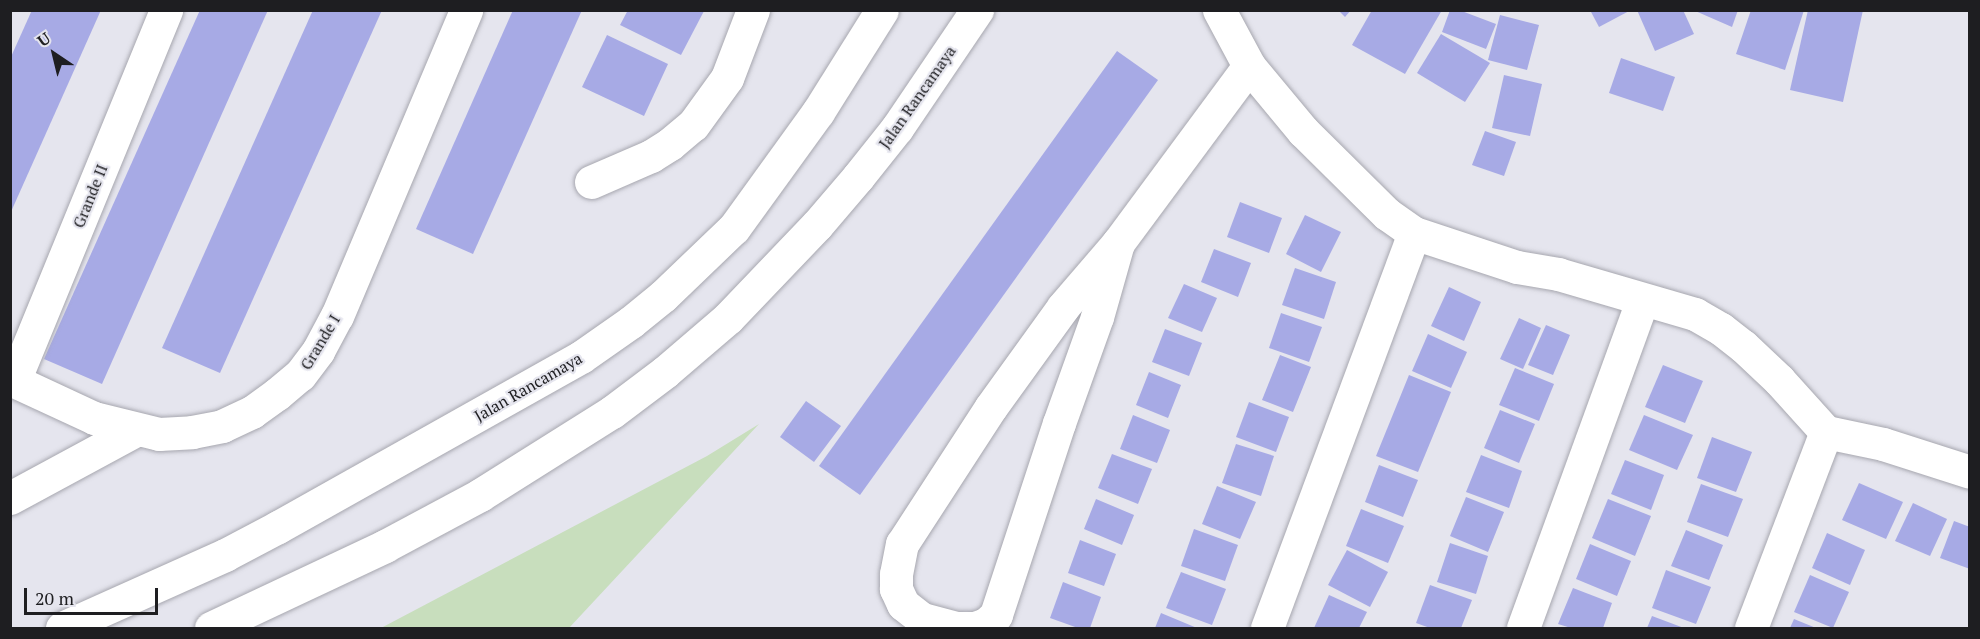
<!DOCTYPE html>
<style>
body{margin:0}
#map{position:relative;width:1980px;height:639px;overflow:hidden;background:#e5e5ee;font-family:"PT Serif",serif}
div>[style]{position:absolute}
.green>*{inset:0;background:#c8debd}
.building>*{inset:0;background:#a7aae5}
.roads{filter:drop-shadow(0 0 2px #a7a7af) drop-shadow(0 0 2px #a7a7af)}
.minor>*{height:33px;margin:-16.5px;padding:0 16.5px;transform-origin:16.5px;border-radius:16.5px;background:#fff}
span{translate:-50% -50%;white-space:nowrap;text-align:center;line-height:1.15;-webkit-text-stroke:4.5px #e5e5ee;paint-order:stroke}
.street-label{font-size:16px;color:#1e1e21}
.frame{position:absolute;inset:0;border:12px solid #1e1e21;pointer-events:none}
.north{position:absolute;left:24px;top:24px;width:60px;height:60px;-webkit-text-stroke:4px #e5e5ee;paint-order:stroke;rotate:325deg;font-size:16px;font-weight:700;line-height:24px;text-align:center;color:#1e1e21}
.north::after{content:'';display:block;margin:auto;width:21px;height:27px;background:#1e1e21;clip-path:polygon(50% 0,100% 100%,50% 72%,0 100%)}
.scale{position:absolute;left:24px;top:588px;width:134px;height:27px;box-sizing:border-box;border:3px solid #1e1e21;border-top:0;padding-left:8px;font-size:18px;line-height:21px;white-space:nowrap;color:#1e1e21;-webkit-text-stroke:4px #e5e5ee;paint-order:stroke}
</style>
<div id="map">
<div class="green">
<i style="clip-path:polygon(759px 424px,569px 628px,381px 628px,707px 456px)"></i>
</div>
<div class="building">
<i style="clip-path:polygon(32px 10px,101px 10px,10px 214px,10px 59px)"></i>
<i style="clip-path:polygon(200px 10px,268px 10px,102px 384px,44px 359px)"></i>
<i style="clip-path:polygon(313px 10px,382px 10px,220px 373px,162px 348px)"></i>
<i style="clip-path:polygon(513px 10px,582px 10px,473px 254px,416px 229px)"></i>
<i style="clip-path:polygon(628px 10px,702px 10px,704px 11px,681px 55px,620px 25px)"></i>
<i style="clip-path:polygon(1338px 10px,1351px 10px,1345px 17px)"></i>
<i style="clip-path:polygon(1372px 10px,1442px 10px,1405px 74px,1352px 45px)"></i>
<i style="clip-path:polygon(1450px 10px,1459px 10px,1496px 24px,1486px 49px,1442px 32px)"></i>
<i style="clip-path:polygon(1590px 10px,1631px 10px,1599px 27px)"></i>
<i style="clip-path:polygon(1637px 10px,1683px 10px,1694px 34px,1655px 51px)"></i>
<i style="clip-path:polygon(1693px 10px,1738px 10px,1732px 27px)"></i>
<i style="clip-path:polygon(1751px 10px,1804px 10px,1785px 70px,1736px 54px)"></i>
<i style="clip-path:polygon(1808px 10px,1863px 10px,1843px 102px,1790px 90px)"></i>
<i style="clip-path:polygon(1500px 15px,1539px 25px,1527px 70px,1488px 60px)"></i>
<i style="clip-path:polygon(1441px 34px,1490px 63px,1465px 102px,1417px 73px)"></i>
<i style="clip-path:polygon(607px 35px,668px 64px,644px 116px,582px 87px)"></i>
<i style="clip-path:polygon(1117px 51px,1158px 80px,860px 495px,819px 466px)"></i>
<i style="clip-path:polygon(1621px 58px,1675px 77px,1663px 111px,1609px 93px)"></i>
<i style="clip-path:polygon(1504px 75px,1542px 84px,1530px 136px,1492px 128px)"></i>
<i style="clip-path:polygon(1485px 131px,1516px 142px,1504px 176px,1472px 165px)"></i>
<i style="clip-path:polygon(1240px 202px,1282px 218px,1269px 253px,1227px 237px)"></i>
<i style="clip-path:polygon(1305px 215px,1341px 232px,1321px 272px,1286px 254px)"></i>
<i style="clip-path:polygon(1214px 249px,1251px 263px,1238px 297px,1201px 282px)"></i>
<i style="clip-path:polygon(1295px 268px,1336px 282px,1324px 319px,1282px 305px)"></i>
<i style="clip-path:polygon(1184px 284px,1217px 298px,1202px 332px,1168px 318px)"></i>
<i style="clip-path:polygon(1449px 287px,1481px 302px,1464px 341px,1431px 326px)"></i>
<i style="clip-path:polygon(1281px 313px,1322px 327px,1309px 362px,1269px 348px)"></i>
<i style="clip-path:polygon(1519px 318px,1541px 328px,1523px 369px,1500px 359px)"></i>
<i style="clip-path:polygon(1546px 325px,1570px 335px,1553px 375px,1528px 365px)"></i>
<i style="clip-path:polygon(1165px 329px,1202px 343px,1189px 376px,1152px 362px)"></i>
<i style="clip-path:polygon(1428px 334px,1467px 352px,1451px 388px,1412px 371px)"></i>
<i style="clip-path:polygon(1280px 355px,1311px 367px,1293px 412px,1262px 400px)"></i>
<i style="clip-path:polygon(1663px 365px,1703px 381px,1685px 423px,1645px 407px)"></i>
<i style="clip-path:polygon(1515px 368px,1554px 384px,1539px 421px,1499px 405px)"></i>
<i style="clip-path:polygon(1149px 372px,1181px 385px,1168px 418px,1136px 405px)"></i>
<i style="clip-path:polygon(1409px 375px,1451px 392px,1418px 472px,1376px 456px)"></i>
<i style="clip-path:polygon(806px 401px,841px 426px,814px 462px,780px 437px)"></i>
<i style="clip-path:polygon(1249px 402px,1289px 417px,1276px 452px,1236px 437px)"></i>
<i style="clip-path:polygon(1500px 410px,1535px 424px,1519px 463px,1484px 448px)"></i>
<i style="clip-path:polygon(1133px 415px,1170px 430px,1157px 463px,1120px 449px)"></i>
<i style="clip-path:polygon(1644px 415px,1693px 435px,1677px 470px,1629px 450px)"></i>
<i style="clip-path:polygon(1712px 437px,1752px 452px,1736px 492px,1697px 478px)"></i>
<i style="clip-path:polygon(1236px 444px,1274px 456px,1261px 496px,1222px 483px)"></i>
<i style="clip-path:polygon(1112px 454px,1152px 469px,1138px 504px,1098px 488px)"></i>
<i style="clip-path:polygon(1481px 455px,1522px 471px,1509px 508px,1466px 492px)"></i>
<i style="clip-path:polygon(1625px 460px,1664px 475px,1651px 510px,1611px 494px)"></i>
<i style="clip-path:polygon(1379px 465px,1418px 480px,1403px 517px,1365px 502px)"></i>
<i style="clip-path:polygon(1859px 483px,1903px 502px,1886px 539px,1842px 520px)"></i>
<i style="clip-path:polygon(1701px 484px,1743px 499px,1728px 537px,1687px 522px)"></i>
<i style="clip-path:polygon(1217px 486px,1256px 502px,1240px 539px,1202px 524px)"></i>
<i style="clip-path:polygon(1466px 497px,1504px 512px,1488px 552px,1450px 536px)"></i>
<i style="clip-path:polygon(1096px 499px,1134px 515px,1122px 545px,1084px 529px)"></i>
<i style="clip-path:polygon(1608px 499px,1651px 516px,1635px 556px,1592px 538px)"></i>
<i style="clip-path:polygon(1913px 503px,1947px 519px,1930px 556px,1895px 541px)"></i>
<i style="clip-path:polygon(1361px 509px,1404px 526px,1388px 563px,1346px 546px)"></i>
<i style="clip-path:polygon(1954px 521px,1970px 527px,1970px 569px,1940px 558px)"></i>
<i style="clip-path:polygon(1194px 529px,1238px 545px,1225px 581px,1181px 566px)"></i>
<i style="clip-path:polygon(1686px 530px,1723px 545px,1709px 580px,1671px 566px)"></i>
<i style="clip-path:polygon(1827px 533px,1865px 550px,1850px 585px,1812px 568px)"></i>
<i style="clip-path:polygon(1080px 540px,1116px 554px,1104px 586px,1068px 573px)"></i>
<i style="clip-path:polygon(1450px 543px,1488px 556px,1476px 594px,1437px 582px)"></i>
<i style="clip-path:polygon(1590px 544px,1631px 561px,1617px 596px,1576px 579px)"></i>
<i style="clip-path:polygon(1347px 550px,1388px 572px,1370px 607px,1328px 585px)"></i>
<i style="clip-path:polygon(1666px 570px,1711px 587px,1696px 624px,1652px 608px)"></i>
<i style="clip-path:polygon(1181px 572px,1226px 589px,1212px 625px,1166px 608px)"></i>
<i style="clip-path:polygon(1810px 575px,1849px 592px,1833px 628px,1794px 612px)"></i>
<i style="clip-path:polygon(1063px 582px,1101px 597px,1090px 628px,1078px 628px,1050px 618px)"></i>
<i style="clip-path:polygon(1430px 585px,1472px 600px,1461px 628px,1430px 628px,1416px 623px)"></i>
<i style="clip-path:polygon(1573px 588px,1612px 603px,1603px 628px,1571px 628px,1558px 624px)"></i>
<i style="clip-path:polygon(1329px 595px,1367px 612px,1359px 628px,1314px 628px)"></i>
<i style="clip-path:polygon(1161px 613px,1197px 628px,1155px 628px)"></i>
<i style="clip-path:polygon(1652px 616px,1684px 628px,1647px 628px)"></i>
<i style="clip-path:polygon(1794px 619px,1816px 628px,1790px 628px)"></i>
</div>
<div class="roads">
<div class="minor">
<i style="left:1219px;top:10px;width:64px;rotate:61.8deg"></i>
<i style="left:1249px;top:66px;width:85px;rotate:50.3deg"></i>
<i style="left:1303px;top:131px;width:118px;rotate:44.7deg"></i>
<i style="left:1387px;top:214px;width:33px;rotate:35deg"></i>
<i style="left:1414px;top:233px;width:108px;rotate:18.3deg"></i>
<i style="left:1517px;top:267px;width:42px;rotate:9.7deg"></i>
<i style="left:1558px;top:274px;width:143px;rotate:16.3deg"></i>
<i style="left:1695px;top:314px;width:30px;rotate:30deg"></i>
<i style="left:1721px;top:329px;width:28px;rotate:38deg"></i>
<i style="left:1743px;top:346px;width:50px;rotate:43.4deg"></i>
<i style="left:1779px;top:380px;width:70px;rotate:47.9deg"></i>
<i style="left:1826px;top:432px;width:58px;rotate:11.9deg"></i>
<i style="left:1883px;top:444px;width:91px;rotate:17.8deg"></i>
<i style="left:591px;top:182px;width:65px;rotate:-23.4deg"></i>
<i style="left:651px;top:156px;width:22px;rotate:-32deg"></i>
<i style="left:670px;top:144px;width:30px;rotate:-40deg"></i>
<i style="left:693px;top:125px;width:58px;rotate:-54.1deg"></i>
<i style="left:727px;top:78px;width:73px;rotate:-69.1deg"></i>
<i style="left:1118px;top:243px;width:77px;rotate:105.8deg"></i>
<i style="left:1097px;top:317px;width:113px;rotate:109.7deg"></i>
<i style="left:1059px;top:423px;width:202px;rotate:108.2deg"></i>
<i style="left:996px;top:615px;width:13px;rotate:138deg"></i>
<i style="left:986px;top:624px;width:12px;rotate:160deg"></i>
<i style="left:975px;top:628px;width:19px;rotate:180deg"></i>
<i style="left:956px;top:628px;width:35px;rotate:-165deg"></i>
<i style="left:922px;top:619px;width:24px;rotate:-142deg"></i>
<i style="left:903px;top:604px;width:17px;rotate:-115deg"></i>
<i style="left:896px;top:589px;width:15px;rotate:-90deg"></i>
<i style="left:896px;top:574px;width:31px;rotate:-79deg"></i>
<i style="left:902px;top:544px;width:163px;rotate:-57deg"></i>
<i style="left:991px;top:407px;width:123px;rotate:-54.2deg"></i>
<i style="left:1063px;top:307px;width:84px;rotate:-49.3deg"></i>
<i style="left:1118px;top:243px;width:220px;rotate:-53.5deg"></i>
<i style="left:10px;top:379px;width:93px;rotate:24.9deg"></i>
<i style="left:94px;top:418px;width:67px;rotate:13.8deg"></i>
<i style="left:159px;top:434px;width:33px;rotate:-3deg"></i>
<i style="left:192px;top:432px;width:31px;rotate:-11deg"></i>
<i style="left:222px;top:426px;width:33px;rotate:-25deg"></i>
<i style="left:252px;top:412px;width:31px;rotate:-36deg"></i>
<i style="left:277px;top:394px;width:30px;rotate:-40deg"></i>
<i style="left:300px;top:375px;width:30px;rotate:-53deg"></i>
<i style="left:318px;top:351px;width:40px;rotate:-62deg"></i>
<i style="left:337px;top:316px;width:332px;rotate:-67.1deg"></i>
<i style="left:14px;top:381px;width:401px;rotate:-67.7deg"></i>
<i style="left:10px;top:498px;width:143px;rotate:-28.4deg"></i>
<i style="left:62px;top:628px;width:179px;rotate:-24.1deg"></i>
<i style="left:225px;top:555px;width:60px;rotate:-27.8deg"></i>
<i style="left:278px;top:527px;width:347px;rotate:-29.3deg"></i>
<i style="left:581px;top:357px;width:61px;rotate:-35deg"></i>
<i style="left:631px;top:322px;width:41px;rotate:-39.1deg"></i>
<i style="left:663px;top:296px;width:98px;rotate:-43.8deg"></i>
<i style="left:734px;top:228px;width:143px;rotate:-54.1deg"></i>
<i style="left:818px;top:112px;width:120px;rotate:-57.9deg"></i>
<i style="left:211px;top:628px;width:192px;rotate:-25.2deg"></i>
<i style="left:385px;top:546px;width:108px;rotate:-28.2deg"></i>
<i style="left:480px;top:495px;width:156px;rotate:-32.2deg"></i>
<i style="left:612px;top:412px;width:66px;rotate:-37deg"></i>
<i style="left:665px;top:372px;width:83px;rotate:-40.6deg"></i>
<i style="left:728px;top:318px;width:129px;rotate:-46.3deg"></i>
<i style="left:817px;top:225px;width:63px;rotate:-49.5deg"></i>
<i style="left:858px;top:177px;width:63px;rotate:-51.5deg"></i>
<i style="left:897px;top:128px;width:143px;rotate:-55.9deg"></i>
<i style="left:1267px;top:628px;width:421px;rotate:-69.6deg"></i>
<i style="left:1523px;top:628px;width:348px;rotate:-70deg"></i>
<i style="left:1751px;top:628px;width:210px;rotate:-69.1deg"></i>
</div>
</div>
<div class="street-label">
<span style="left:917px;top:97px;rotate:-55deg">Jalan Rancamaya</span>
<span style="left:90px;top:196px;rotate:-68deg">Grande II</span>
<span style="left:320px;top:342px;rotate:-59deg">Grande I</span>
<span style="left:528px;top:387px;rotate:-30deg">Jalan Rancamaya</span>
</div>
<div class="frame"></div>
<div class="north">U</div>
<div class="scale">20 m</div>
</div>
